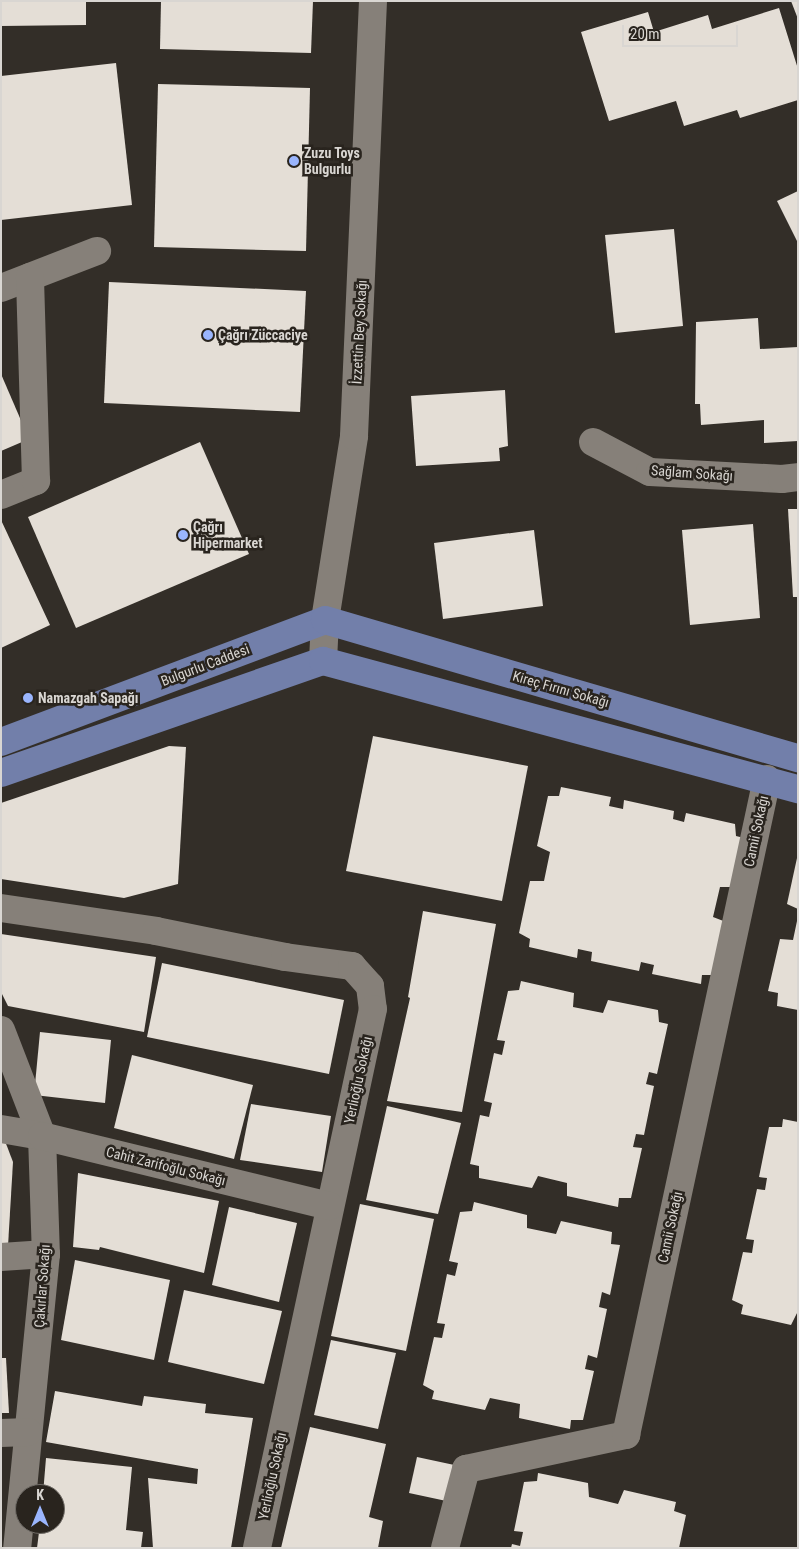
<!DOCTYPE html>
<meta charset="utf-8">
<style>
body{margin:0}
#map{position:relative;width:799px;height:1549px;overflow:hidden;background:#332e28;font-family:"Roboto Condensed",sans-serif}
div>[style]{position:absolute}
.building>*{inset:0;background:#e4ded6}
.minor>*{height:28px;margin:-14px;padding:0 14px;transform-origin:14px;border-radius:14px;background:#868079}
.major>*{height:28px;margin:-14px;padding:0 14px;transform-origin:14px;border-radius:14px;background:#727faa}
.dots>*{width:14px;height:14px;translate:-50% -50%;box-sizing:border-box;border:2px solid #29241e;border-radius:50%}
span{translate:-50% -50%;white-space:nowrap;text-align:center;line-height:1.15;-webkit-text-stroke:5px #29241e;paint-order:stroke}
.poi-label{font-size:14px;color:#d9d6d2;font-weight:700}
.left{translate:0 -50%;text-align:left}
.street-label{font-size:14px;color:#d9d6d2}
.frame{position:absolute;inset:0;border:2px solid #d9d6d2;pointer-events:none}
.north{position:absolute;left:15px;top:1484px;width:50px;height:50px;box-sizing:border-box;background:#29241e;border:1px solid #6f6b66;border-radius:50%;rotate:0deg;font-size:14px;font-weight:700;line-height:20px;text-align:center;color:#d9d6d2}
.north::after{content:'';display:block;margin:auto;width:18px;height:22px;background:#9ab5fd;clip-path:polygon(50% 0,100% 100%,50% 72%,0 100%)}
.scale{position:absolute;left:622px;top:25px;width:116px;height:22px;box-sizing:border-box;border:2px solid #d9d6d2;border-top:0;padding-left:6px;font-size:15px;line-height:18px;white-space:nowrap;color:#d9d6d2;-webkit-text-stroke:4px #29241e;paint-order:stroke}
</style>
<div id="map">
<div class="building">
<i style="clip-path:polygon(1px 1px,86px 1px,86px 25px,1px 26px)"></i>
<i style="clip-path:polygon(161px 1px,313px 1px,311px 53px,160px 49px)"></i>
<i style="clip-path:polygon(791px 1px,798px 1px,798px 19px)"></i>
<i style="clip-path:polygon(779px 8px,798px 69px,798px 100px,740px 118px,737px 110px,684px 126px,676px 101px,609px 121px,581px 32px,648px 12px,654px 32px,708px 15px,712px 29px)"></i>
<i style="clip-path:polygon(116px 63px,132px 205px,1px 220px,1px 76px)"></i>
<i style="clip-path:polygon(158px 84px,310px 88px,306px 251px,154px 247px)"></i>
<i style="clip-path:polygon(798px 191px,798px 243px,777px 201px)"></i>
<i style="clip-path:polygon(674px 229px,683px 326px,615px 333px,605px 235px)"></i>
<i style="clip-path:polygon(109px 282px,306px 291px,300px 412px,104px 403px)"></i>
<i style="clip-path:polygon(758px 318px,760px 349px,798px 347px,798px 441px,764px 443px,764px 420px,701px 425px,700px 404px,695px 404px,696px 322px)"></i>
<i style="clip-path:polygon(1px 374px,29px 439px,1px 451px)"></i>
<i style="clip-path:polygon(505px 390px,508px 446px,499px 448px,500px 461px,416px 466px,411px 396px)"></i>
<i style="clip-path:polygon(200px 442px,249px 554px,76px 628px,28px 517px)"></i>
<i style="clip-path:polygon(788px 509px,798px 509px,798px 597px,793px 597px)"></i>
<i style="clip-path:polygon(1px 520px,50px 625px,1px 648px)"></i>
<i style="clip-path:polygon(753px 524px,760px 618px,690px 625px,682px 530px)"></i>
<i style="clip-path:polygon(534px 530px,543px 606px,443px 619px,434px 543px)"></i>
<i style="clip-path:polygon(373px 736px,528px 766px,502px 901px,346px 871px)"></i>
<i style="clip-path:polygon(169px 746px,186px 747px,178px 884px,124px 898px,1px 879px,1px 803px)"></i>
<i style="clip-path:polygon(561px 787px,611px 797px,609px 806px,623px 809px,624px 800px,674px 811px,673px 819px,684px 822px,686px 813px,735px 824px,736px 836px,744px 838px,735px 887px,720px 887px,713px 917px,726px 922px,715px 975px,702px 975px,701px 984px,652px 974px,654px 965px,641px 962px,639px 971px,591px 961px,592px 952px,578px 949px,577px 958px,529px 947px,530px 939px,519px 933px,530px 881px,544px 881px,550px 852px,537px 846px,548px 796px,559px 796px)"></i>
<i style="clip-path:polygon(797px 858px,798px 858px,798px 909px,787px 904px)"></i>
<i style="clip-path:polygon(423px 911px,496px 924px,462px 1112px,387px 1101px,410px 998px,408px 997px)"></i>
<i style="clip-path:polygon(797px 921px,798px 921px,798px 1010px,777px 1006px,778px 993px,768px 991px,780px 939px,793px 940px)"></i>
<i style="clip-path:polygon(1px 934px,156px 957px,144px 1032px,8px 1006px,1px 992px)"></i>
<i style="clip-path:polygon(162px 963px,344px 1000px,329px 1074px,147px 1037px)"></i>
<i style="clip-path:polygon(521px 981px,574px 993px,573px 1007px,603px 1013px,608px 1000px,658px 1010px,659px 1022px,668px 1024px,657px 1074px,649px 1072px,646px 1084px,654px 1086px,644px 1135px,636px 1134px,633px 1147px,642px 1148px,631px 1198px,619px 1198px,618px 1207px,567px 1196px,567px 1183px,538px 1176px,532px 1188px,479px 1178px,479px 1166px,470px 1164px,480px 1115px,489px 1117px,492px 1103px,484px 1101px,494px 1053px,502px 1055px,505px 1041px,497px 1040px,508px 991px,519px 990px)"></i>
<i style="clip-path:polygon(40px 1032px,111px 1040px,105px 1103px,34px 1095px)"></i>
<i style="clip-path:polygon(132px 1055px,253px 1085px,234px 1159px,114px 1128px)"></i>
<i style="clip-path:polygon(251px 1104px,331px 1116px,322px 1172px,240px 1160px)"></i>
<i style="clip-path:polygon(387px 1106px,461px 1123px,438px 1214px,366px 1200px)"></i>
<i style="clip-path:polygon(783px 1119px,798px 1122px,798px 1311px,791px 1325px,741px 1314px,743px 1305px,732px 1300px,743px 1252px,752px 1253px,754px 1240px,746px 1239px,757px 1189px,765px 1190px,767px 1178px,759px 1177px,769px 1127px,782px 1127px)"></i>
<i style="clip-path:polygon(1px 1140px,5px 1141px,13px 1162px,8px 1246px,1px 1246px)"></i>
<i style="clip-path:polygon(78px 1173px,219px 1201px,204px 1273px,100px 1247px,99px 1250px,73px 1247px)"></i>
<i style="clip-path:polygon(474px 1202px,527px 1215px,527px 1228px,556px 1234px,561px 1221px,612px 1232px,611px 1244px,620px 1245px,610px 1295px,602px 1292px,599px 1307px,607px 1309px,597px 1358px,588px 1355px,585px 1369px,594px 1371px,583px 1420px,571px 1420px,570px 1429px,519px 1418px,520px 1404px,490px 1398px,485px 1410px,432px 1399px,434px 1391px,423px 1385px,434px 1337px,442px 1338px,445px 1324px,437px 1323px,447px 1274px,455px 1276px,458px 1263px,449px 1261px,460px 1212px,472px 1211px)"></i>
<i style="clip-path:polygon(360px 1204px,434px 1219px,406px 1351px,331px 1336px)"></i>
<i style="clip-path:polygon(229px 1207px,297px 1223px,279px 1302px,212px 1285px)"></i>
<i style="clip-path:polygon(75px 1260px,170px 1280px,154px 1360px,61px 1340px)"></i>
<i style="clip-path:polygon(184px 1290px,282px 1311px,264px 1384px,168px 1362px)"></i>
<i style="clip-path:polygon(331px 1340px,396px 1353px,378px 1429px,314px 1415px)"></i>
<i style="clip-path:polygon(1px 1358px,6px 1358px,9px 1413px,1px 1413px)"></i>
<i style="clip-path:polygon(55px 1391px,142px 1406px,144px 1396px,206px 1404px,205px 1413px,253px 1418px,231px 1548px,153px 1548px,148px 1478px,197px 1484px,198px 1469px,46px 1442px)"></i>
<i style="clip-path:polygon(310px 1427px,386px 1444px,369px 1517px,383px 1521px,378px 1548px,281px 1548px)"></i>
<i style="clip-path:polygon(417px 1457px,459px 1466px,451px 1502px,409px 1493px)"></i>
<i style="clip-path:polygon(46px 1458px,132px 1467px,126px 1530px,143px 1532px,141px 1548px,37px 1548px,40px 1524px,55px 1524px,55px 1494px,43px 1494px)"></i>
<i style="clip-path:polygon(538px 1473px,588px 1483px,589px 1497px,618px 1504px,624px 1490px,676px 1502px,674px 1511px,686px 1515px,679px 1548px,511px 1548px,512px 1544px,520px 1546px,523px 1532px,514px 1531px,524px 1482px,537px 1481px)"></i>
</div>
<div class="minor">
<i style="left:1px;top:288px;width:103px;rotate:-21.1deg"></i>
<i style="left:593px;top:442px;width:64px;rotate:27.8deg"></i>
<i style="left:650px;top:472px;width:132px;rotate:3deg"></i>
<i style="left:782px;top:479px;width:16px;rotate:-7deg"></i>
<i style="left:1px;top:495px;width:38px;rotate:-22deg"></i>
<i style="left:36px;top:481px;width:204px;rotate:-91.7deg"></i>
<i style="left:323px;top:661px;width:41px;rotate:-87.2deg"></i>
<i style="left:325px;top:620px;width:186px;rotate:-81deg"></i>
<i style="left:354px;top:436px;width:435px;rotate:-87.5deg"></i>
<i style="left:1px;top:908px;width:157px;rotate:8.4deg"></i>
<i style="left:156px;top:931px;width:132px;rotate:11.4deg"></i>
<i style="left:285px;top:957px;width:68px;rotate:7.7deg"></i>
<i style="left:352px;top:966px;width:27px;rotate:48deg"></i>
<i style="left:370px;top:986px;width:23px;rotate:83deg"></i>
<i style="left:373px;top:1009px;width:551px;rotate:102.15deg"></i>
<i style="left:1px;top:1030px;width:114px;rotate:68.9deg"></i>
<i style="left:42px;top:1136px;width:118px;rotate:88.1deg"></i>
<i style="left:46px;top:1254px;width:295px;rotate:95.6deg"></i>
<i style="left:1px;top:1129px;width:42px;rotate:9.7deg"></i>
<i style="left:42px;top:1136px;width:296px;rotate:13.7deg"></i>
<i style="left:1px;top:1257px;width:45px;rotate:-3.8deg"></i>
<i style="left:1px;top:1433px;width:27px;rotate:-2deg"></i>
<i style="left:445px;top:1548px;width:82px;rotate:-75.1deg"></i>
<i style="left:466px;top:1469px;width:164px;rotate:-12deg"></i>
<i style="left:626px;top:1435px;width:671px;rotate:-77.87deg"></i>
</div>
<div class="major">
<i style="left:1px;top:742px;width:346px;rotate:-20.6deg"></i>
<i style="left:325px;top:620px;width:493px;rotate:16.3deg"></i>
<i style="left:1px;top:773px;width:341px;rotate:-19.2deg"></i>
<i style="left:323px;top:661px;width:492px;rotate:15.1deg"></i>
</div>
<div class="dots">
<i style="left:294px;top:161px;background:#9ab5fd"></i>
<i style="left:208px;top:335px;background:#9ab5fd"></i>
<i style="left:183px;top:535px;background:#9ab5fd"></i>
<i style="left:28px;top:698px;background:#9ab5fd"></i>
</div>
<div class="poi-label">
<span class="left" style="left:304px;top:161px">Zuzu Toys<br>Bulgurlu</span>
<span class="left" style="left:218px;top:335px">Çağrı Züccaciye</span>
<span class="left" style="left:193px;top:535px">Çağrı<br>Hipermarket</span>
<span class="left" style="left:38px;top:698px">Namazgah Sapağı</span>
</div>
<div class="street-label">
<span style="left:359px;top:332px;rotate:-87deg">İzzettin Bey Sokağı</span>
<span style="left:692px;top:473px;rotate:4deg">Sağlam Sokağı</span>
<span style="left:205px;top:665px;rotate:-21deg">Bulgurlu Caddesi</span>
<span style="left:561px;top:689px;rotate:16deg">Kireç Fırını Sokağı</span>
<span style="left:756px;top:831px;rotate:-78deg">Camii Sokağı</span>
<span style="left:358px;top:1080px;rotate:-78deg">Yerlioğlu Sokağı</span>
<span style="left:166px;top:1166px;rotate:14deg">Cahit Zarifoğlu Sokağı</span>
<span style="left:670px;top:1227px;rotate:-78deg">Camii Sokağı</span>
<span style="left:42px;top:1286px;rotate:-86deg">Çakırlar Sokağı</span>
<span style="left:272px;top:1476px;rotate:-78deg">Yerlioğlu Sokağı</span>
</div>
<div class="frame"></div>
<div class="north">K</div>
<div class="scale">20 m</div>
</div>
